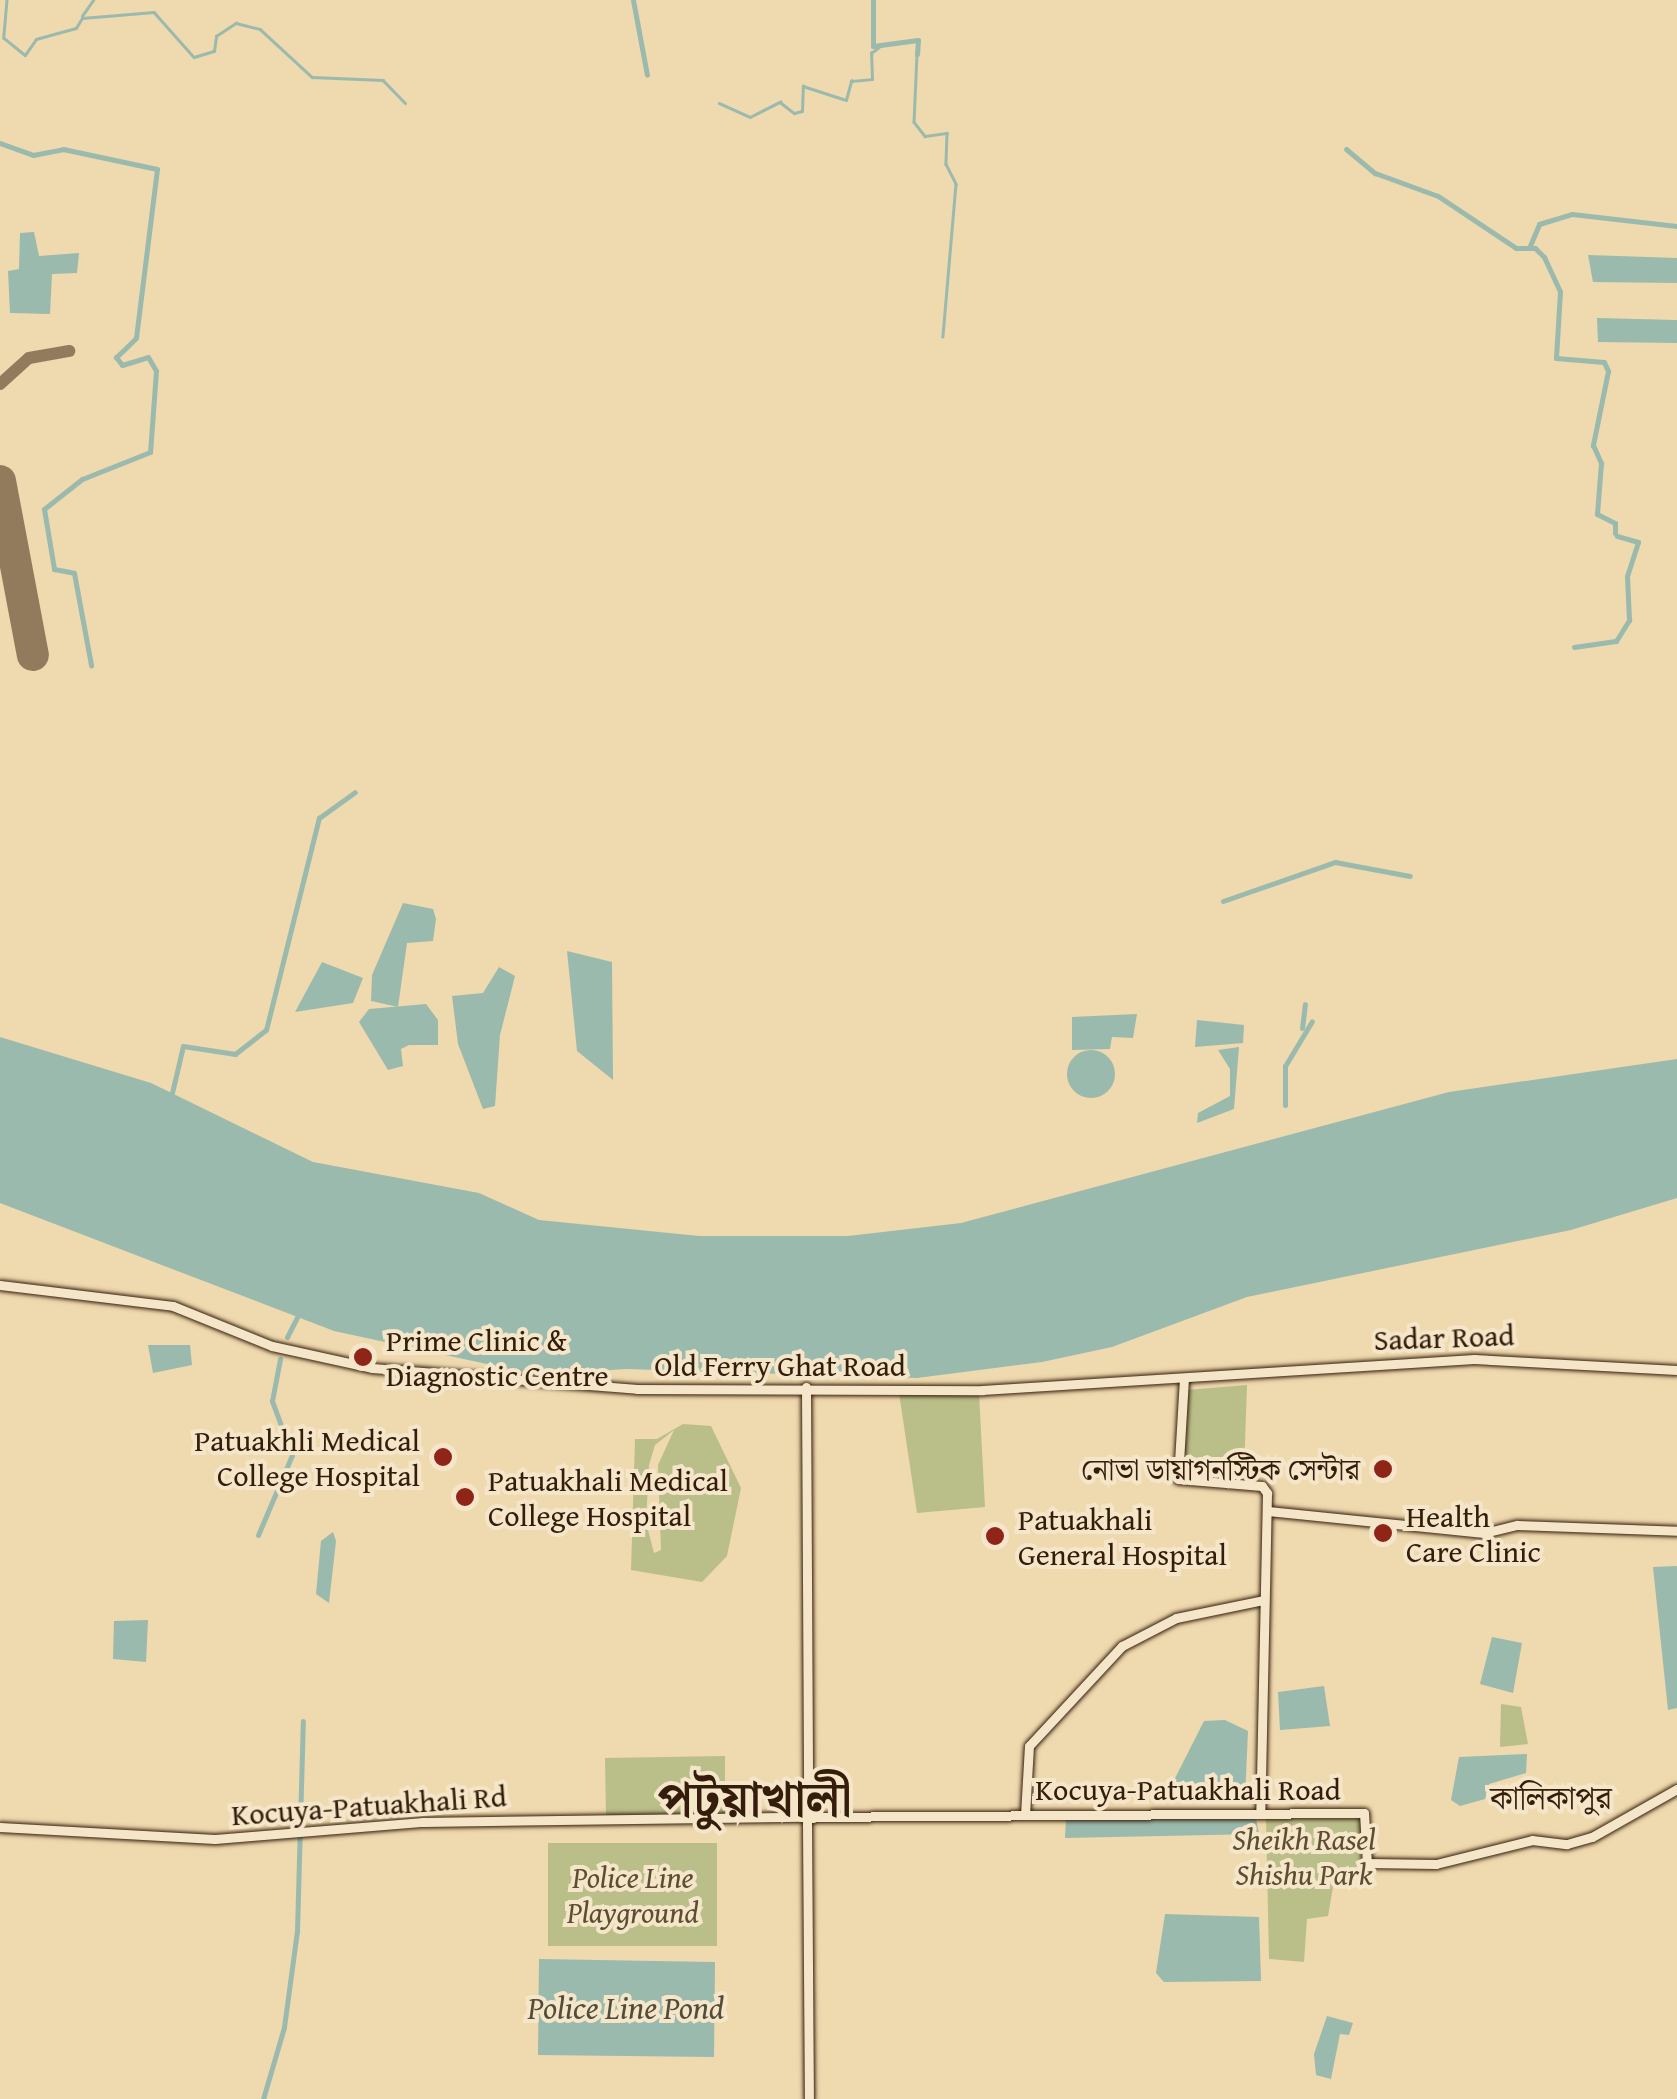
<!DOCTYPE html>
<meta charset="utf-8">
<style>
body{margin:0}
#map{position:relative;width:1677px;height:2099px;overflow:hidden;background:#efd9ae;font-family:"Gentium Book Plus","Noto Serif Bengali",serif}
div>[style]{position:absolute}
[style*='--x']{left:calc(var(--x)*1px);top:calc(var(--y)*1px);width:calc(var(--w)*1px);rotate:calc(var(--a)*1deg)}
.green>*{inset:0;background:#babf8a}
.water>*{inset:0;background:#9abaad}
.round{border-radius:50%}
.stream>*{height:2.5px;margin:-1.25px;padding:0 1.25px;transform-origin:1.25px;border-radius:1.25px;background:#9abaad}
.canal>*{height:5px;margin:-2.5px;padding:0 2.5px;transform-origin:2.5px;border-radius:2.5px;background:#9abaad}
.taxiway>*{height:12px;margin:-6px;padding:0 6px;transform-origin:6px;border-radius:6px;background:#927b5c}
.runway>*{height:32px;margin:-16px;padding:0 16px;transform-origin:16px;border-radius:16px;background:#927b5c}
.roads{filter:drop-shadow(0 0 2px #341d0a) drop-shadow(0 0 2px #341d0a)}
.secondary>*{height:9px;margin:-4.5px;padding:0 4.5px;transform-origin:4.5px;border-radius:4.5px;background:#f5e6ca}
.dots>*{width:28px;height:28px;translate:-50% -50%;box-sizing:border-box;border:5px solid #f5e6ca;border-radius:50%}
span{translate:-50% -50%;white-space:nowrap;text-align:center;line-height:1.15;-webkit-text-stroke:8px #f5e6ca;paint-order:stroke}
.street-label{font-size:30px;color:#341d0a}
.poi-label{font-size:30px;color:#341d0a}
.left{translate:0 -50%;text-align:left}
.right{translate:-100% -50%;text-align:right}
.park-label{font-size:30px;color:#5c4e30;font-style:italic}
.neighbourhood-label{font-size:32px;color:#341d0a}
.water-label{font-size:32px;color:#534c3b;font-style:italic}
.town-label{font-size:50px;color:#341d0a;font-weight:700}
</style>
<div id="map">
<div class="green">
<i style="clip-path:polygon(1247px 1385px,1244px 1473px,1184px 1471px,1187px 1390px)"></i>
<i style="clip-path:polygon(899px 1393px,979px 1393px,985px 1507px,917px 1513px)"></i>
<i style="clip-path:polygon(evenodd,683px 1424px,711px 1426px,741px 1488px,727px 1556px,702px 1582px,631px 1570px,635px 1439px,657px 1439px,683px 1424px,674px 1430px,658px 1465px,661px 1550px,654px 1553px,646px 1522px,649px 1465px,655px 1445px,674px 1430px)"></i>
<i style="clip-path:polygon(1501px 1704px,1521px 1707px,1528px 1744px,1500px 1747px)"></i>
<i style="clip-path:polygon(725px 1756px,725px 1814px,606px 1815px,605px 1758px)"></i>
<i style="clip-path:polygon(1266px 1819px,1362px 1819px,1361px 1876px,1335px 1876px,1328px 1916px,1307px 1919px,1304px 1962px,1269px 1959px)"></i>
<i style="clip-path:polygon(548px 1843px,717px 1843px,717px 1946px,548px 1946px)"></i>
</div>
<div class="water">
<i style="clip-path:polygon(34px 232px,39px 256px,79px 253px,77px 273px,52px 274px,50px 314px,10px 313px,8px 271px,19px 269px,20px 233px)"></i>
<i style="clip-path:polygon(1588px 255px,1677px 258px,1677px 283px,1593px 282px)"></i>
<i style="clip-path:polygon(1597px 318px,1677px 320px,1677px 343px,1598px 342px)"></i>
<i style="clip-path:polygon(403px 903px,433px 909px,436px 919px,433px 941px,407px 943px,398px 1007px,371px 1001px,372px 975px)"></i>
<i style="clip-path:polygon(567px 951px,612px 962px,613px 1080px,577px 1051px)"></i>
<i style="clip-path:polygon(322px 962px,363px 978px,353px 1003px,295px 1012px)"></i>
<i style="clip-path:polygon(499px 967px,515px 976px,500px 1035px,495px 1106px,483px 1109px,458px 1044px,452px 996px,483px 993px)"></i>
<i style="clip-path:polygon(426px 1004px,438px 1020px,438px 1045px,409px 1045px,401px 1049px,403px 1066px,388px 1070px,359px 1022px,369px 1009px)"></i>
<i style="clip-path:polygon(1137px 1014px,1133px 1038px,1112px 1037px,1110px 1049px,1072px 1050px,1072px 1017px)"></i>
<i style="clip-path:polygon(1197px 1020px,1244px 1025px,1243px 1043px,1195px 1047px)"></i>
<i style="clip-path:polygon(0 1037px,151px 1083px,313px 1162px,479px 1193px,539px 1220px,699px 1236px,848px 1236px,961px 1223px,1449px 1092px,1677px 1059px,1677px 1198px,1571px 1230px,1247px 1297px,1112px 1347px,1042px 1362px,917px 1378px,626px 1369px,538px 1375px,334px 1331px,0 1203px)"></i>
<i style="clip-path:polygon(1239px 1047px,1234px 1109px,1197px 1123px,1198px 1113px,1230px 1096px,1230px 1069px,1218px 1050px)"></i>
<i class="round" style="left:1067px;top:1050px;width:48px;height:48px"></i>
<i style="clip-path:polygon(148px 1345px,190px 1345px,192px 1365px,153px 1373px)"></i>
<i style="clip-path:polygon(333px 1532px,336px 1541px,329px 1603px,316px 1594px,321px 1541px)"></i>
<i style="clip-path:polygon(1677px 1566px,1677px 1708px,1668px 1710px,1653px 1567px)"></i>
<i style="clip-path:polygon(148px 1620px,146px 1662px,113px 1659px,114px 1621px)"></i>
<i style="clip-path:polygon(1492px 1637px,1522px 1643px,1513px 1693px,1480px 1684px)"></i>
<i style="clip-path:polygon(1324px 1686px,1330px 1726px,1280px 1730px,1278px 1692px)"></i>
<i style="clip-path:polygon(1225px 1720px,1248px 1731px,1245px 1799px,1165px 1798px,1204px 1721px)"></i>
<i style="clip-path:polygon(1527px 1754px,1526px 1773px,1489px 1784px,1485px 1799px,1460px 1806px,1451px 1800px,1459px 1757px)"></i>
<i style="clip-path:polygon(1066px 1818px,1256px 1818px,1259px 1834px,1065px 1838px)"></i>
<i style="clip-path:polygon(1165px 1914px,1259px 1917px,1261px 1981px,1164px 1982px,1156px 1973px)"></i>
<i style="clip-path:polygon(539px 1959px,715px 1962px,714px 2057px,538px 2055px)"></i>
<i style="clip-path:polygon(1327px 2016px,1353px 2023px,1349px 2035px,1340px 2034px,1331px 2079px,1316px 2075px,1314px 2054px)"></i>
</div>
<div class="stream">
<i style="--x:7;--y:0;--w:38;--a:95"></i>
<i style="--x:4;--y:38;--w:27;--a:39"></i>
<i style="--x:25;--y:55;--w:19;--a:-55"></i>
<i style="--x:36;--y:39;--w:41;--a:-15.4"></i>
<i style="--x:76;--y:28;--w:12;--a:-59"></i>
<i style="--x:82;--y:18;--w:72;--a:-4.8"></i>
<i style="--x:154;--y:12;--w:60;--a:48.4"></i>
<i style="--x:194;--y:57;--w:21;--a:-17"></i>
<i style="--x:214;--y:51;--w:15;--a:-82"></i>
<i style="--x:216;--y:36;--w:24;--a:-33"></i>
<i style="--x:236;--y:23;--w:25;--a:14"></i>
<i style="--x:260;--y:29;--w:71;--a:42.7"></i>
<i style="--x:312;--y:77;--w:71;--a:2.4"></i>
<i style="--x:383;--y:80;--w:32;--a:46"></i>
<i style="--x:82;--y:16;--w:19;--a:-55"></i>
<i style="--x:917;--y:54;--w:68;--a:92.5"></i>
<i style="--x:914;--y:122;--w:18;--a:52"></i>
<i style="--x:925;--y:136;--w:22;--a:-8"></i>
<i style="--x:947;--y:133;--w:31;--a:92"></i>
<i style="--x:946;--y:164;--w:22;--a:63"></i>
<i style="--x:956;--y:184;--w:153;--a:94.9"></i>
<i style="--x:719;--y:103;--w:34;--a:24"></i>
<i style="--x:750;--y:117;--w:34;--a:-27"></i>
<i style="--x:780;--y:102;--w:18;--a:38"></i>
<i style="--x:794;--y:113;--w:8;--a:-14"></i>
<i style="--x:802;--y:111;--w:25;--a:-88"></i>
<i style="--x:803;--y:86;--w:45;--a:18"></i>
<i style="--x:846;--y:100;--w:20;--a:-75"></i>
<i style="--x:851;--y:81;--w:21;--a:-5"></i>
<i style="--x:872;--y:79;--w:26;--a:-92"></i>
<i style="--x:871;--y:53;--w:9;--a:-36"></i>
</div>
<div class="canal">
<i style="--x:633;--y:0;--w:76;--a:79.4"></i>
<i style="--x:873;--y:0;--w:46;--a:90"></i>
<i style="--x:873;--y:46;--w:45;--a:-7.6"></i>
<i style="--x:918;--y:40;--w:14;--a:94"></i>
<i style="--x:0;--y:143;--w:35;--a:20"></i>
<i style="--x:33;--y:155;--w:31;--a:-11"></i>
<i style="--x:63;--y:149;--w:96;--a:12"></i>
<i style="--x:157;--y:169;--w:170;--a:97.1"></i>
<i style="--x:136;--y:338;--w:28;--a:136"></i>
<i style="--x:116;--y:357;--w:10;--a:53"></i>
<i style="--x:122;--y:365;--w:27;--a:-17"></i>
<i style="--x:148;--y:357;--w:16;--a:60"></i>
<i style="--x:156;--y:371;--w:81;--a:94.2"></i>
<i style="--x:150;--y:452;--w:73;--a:158.3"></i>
<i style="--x:82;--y:479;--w:48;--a:141.7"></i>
<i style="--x:44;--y:509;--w:61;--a:80.5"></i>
<i style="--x:54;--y:569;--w:20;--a:11"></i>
<i style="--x:74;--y:573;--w:94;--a:79.5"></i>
<i style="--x:1346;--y:149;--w:38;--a:40"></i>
<i style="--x:1375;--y:173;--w:67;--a:20.1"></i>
<i style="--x:1438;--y:196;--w:94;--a:33.7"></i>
<i style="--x:1516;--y:248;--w:19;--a:0"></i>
<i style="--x:1535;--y:248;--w:13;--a:45"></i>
<i style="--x:1544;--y:257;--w:38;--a:65"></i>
<i style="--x:1560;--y:292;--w:66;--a:93.5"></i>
<i style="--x:1556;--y:358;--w:48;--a:4.8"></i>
<i style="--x:1604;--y:362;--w:10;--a:66"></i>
<i style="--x:1608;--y:371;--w:76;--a:101.5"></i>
<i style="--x:1593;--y:445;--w:20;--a:66"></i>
<i style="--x:1601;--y:463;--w:51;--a:94.5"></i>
<i style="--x:1597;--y:514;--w:20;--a:27"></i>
<i style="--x:1615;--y:523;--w:10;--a:90"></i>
<i style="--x:1529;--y:248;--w:26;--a:-67"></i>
<i style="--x:1539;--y:224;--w:34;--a:-17"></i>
<i style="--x:1572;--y:214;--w:106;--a:6.5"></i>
<i style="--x:1574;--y:647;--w:42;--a:-8.1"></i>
<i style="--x:1616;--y:641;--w:25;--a:-58"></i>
<i style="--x:1629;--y:620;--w:44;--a:-92.6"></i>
<i style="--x:1627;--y:576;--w:36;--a:-72"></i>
<i style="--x:1638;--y:542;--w:22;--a:-164"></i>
<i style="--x:1223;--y:901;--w:119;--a:-19.2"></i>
<i style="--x:1335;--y:862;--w:76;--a:10.6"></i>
<i style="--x:1302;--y:1028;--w:24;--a:-83"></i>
<i style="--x:171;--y:1097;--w:52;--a:-76.8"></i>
<i style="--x:183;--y:1046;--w:53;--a:8.7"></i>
<i style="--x:235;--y:1054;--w:39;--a:-38"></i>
<i style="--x:266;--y:1030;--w:219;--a:-76"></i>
<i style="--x:319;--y:818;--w:44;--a:-35.8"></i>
<i style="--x:1285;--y:1105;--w:39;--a:-90"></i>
<i style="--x:1285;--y:1066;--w:52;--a:-59"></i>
<i style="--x:287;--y:1337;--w:27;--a:-63"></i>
<i style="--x:258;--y:1535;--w:87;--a:-67"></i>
<i style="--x:292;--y:1455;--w:58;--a:-110.3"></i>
<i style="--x:272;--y:1401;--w:43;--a:-79.2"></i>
<i style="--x:263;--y:2099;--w:75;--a:-73.7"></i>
<i style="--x:284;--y:2027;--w:97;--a:-82.3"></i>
<i style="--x:297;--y:1931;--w:210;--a:-88.4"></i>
</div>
<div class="taxiway">
<i style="--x:0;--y:384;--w:39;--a:-42"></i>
<i style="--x:29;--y:358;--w:41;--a:-9.9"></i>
</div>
<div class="runway">
<i style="--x:0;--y:481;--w:177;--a:79.3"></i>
</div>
<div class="roads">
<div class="secondary">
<i style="--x:0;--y:1285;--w:174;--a:6.9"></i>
<i style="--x:173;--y:1306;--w:107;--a:22"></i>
<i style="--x:272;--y:1346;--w:102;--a:12.4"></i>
<i style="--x:372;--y:1368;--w:266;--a:4.5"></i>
<i style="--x:637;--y:1389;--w:345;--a:0.2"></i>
<i style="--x:982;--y:1390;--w:493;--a:-3.6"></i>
<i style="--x:1474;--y:1359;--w:203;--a:3.1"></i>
<i style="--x:1184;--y:1378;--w:101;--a:93.4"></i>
<i style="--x:1178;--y:1479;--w:84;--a:4.8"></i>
<i style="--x:1262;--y:1486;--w:9;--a:54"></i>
<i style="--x:1267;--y:1493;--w:321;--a:91.2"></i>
<i style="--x:806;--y:1387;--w:425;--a:89.7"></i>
<i style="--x:1268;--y:1511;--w:217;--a:5.8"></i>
<i style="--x:1484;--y:1533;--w:34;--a:-14"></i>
<i style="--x:1517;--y:1525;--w:160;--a:2.1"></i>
<i style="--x:1025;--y:1815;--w:69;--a:-86.7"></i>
<i style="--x:1029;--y:1746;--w:137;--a:-47.1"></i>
<i style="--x:1122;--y:1646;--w:61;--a:-27.4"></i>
<i style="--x:1176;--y:1618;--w:90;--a:-11.6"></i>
<i style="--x:813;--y:1818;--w:12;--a:-175"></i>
<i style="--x:801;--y:1817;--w:563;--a:-0.41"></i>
<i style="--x:1364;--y:1813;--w:50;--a:86.6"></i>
<i style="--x:1367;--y:1863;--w:69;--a:0.8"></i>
<i style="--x:1436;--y:1864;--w:99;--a:-14"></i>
<i style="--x:1532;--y:1840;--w:35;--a:7"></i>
<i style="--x:1567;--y:1844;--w:26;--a:-16"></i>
<i style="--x:1592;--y:1837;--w:98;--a:-29.5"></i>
<i style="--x:807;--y:1823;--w:276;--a:89.6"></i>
<i style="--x:0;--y:1827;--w:215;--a:3.2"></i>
<i style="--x:215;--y:1839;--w:209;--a:-4.7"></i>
<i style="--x:423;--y:1822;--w:378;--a:-0.8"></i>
</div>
</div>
<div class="dots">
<i style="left:363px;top:1357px;background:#8f2418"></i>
<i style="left:443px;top:1457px;background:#8f2418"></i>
<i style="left:1383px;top:1469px;background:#8f2418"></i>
<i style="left:465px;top:1497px;background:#8f2418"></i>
<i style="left:1383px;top:1533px;background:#8f2418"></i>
<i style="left:995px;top:1536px;background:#8f2418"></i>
</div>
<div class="street-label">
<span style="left:1444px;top:1337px;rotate:-2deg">Sadar Road</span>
<span style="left:780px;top:1365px">Old Ferry Ghat Road</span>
<span style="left:1188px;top:1789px">Kocuya-Patuakhali Road</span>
<span style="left:369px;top:1805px;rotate:-4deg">Kocuya-Patuakhali Rd</span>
</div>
<div class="poi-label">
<span class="left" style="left:386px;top:1357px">Prime Clinic &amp;<br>Diagnostic Centre</span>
<span class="right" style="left:420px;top:1457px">Patuakhli Medical<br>College Hospital</span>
<span class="right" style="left:1360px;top:1469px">নোভা ডায়াগনস্টিক সেন্টার</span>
<span class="left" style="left:488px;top:1497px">Patuakhali Medical<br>College Hospital</span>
<span class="left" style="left:1406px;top:1533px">Health<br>Care Clinic</span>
<span class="left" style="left:1018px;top:1536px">Patuakhali<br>General Hospital</span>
</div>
<div class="park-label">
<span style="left:1304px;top:1856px">Sheikh Rasel<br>Shishu Park</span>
<span style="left:633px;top:1894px">Police Line<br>Playground</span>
</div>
<div class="neighbourhood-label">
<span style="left:1551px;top:1798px">কালিকাপুর</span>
</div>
<div class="water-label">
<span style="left:626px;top:2008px">Police Line Pond</span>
</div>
<div class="town-label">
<span style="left:755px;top:1798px">পটুয়াখালী</span>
</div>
</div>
